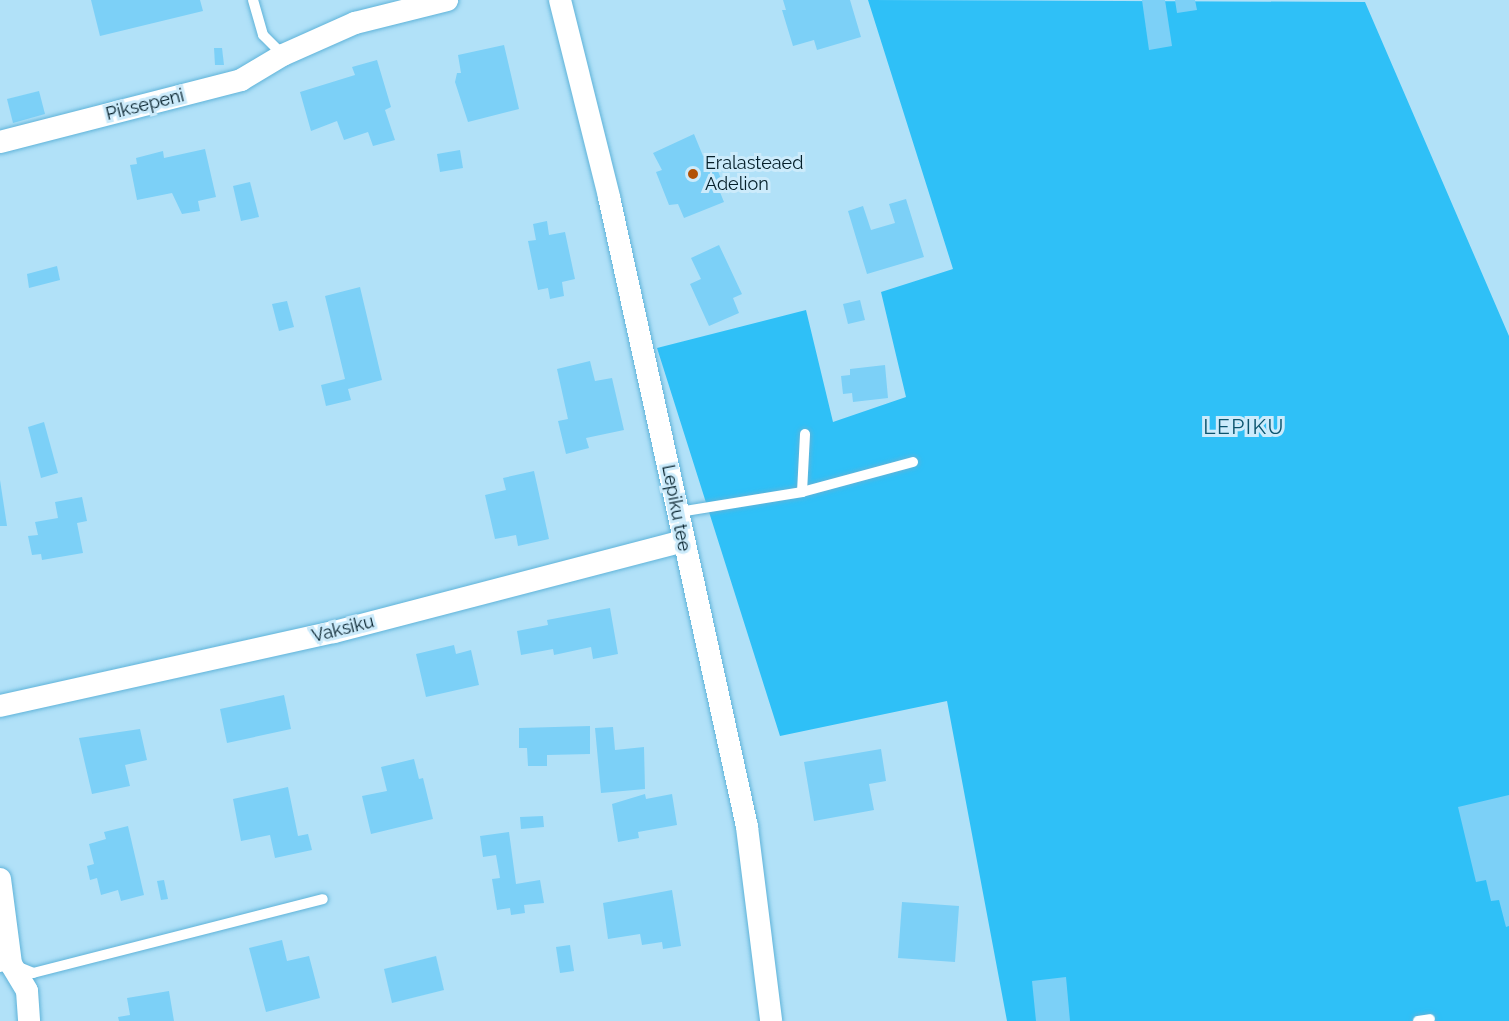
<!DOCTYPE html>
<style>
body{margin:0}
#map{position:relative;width:1509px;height:1021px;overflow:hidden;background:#b1e1f8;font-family:Raleway,sans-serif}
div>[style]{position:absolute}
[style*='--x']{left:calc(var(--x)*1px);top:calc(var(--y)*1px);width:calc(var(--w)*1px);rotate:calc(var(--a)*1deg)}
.green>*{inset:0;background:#2fc0f7}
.building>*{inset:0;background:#7cd0f7}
.roads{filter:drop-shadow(0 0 2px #5fb3d9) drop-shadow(0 0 2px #5fb3d9)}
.lane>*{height:10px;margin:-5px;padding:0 5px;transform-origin:5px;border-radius:5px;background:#fff}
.street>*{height:22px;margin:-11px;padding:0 11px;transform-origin:11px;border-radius:11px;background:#fff}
.dots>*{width:16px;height:16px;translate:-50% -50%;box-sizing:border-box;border:3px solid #ccebfb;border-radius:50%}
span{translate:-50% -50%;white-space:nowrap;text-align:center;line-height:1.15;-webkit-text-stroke:6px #ccebfb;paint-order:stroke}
.street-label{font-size:18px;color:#041f2a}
.poi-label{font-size:18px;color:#041f2a}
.left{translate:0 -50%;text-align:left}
.quarter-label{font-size:21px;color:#0b546e;letter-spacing:1.5px}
</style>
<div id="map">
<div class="green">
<i style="clip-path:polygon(868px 0,1365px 2px,1509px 336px,1509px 1021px,1007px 1021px,947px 701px,780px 736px,657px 348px,806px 310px,833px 422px,906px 397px,881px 292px,953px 269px)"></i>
</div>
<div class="building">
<i style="clip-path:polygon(91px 0,200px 0,203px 11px,100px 36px)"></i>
<i style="clip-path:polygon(783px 0,850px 0,861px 37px,817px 50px,814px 40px,793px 46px,782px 10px,786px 10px)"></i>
<i style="clip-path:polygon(1142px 0,1165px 0,1172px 46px,1149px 50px)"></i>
<i style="clip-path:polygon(1175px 0,1195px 0,1197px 10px,1177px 13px)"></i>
<i style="clip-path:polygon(504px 45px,519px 109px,468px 122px,455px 82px,457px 73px,461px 73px,458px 55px)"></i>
<i style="clip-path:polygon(214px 48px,222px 48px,224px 65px,215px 65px)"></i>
<i style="clip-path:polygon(377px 60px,391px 107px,385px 110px,395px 140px,373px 146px,368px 132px,344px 140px,337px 121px,311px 131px,300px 92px,355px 75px,352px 67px)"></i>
<i style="clip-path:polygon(39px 91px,45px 114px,13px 123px,7px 99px)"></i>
<i style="clip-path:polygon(694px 134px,703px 156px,710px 153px,723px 183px,717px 185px,724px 202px,684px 218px,678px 204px,669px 205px,656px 172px,662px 170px,653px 153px)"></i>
<i style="clip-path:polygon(205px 149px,216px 197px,198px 201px,200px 211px,182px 214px,172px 193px,137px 200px,130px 165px,137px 164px,136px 158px,163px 151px,164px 158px)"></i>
<i style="clip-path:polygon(460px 150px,463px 168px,440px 172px,437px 154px)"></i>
<i style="clip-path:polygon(250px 182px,259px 217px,241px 221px,233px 186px)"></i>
<i style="clip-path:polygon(906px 199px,924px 257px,867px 274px,848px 211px,863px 206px,871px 230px,895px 223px,889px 204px)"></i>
<i style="clip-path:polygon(547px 221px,549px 235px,565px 232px,575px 279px,562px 282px,564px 296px,550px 299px,548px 288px,538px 290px,528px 241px,536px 240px,533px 224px)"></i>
<i style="clip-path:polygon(719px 245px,742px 294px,733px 298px,739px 313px,709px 326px,690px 284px,701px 279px,691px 258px)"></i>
<i style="clip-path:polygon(57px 266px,60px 280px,29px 288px,27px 274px)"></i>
<i style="clip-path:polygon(360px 287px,382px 380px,348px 389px,351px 400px,326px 406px,321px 385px,345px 379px,325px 296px)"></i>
<i style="clip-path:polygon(860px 300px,865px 320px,848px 324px,843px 304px)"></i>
<i style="clip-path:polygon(287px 301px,294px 327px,279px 331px,272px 304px)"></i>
<i style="clip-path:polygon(590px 361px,595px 381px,612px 378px,624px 430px,586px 438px,589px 448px,566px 454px,558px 421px,568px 419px,557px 369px)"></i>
<i style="clip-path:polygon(885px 365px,888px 398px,853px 402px,852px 393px,843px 394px,841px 376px,850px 375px,850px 369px)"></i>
<i style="clip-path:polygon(44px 422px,58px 473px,41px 478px,28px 427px)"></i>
<i style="clip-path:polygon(534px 471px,549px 539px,518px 546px,516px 535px,495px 539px,485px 495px,506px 490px,503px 478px)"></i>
<i style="clip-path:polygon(0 480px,7px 526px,0 526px)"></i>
<i style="clip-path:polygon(82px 497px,87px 521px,77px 523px,83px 553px,42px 560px,41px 554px,32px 555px,28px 536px,38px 535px,35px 522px,58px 518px,55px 502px)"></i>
<i style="clip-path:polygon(610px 608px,618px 654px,593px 659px,591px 647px,554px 655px,553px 649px,521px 655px,517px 631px,548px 625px,547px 620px)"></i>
<i style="clip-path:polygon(454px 645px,456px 654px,471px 650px,479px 685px,426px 697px,416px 654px)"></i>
<i style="clip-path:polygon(284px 695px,291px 729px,227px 743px,220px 709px)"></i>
<i style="clip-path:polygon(590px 726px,590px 754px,547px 755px,547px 766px,528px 766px,527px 748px,519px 748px,519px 728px)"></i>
<i style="clip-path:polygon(613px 727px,615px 750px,644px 747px,645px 789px,601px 793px,595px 728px)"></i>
<i style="clip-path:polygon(140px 729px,147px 760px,125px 765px,130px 786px,92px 794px,79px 738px)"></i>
<i style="clip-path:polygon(881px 749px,886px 781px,869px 784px,874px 810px,814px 821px,804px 762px)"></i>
<i style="clip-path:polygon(414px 759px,419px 779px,423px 778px,433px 819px,371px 834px,362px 796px,387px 791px,381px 767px)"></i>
<i style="clip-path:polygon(288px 787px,298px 836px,308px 834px,312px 850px,275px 858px,270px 835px,241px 841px,233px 799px)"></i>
<i style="clip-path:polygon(645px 794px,646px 799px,672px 794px,677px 825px,638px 832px,639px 838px,618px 842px,612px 804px)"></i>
<i style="clip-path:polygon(1509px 795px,1509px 926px,1506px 927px,1499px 900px,1491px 901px,1486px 880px,1476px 882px,1458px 807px)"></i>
<i style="clip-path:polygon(543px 816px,544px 827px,521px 829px,520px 817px)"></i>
<i style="clip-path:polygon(128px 826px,144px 895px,121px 901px,118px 890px,101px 895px,97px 878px,90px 880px,87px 866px,94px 864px,89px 844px,106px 839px,104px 832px)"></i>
<i style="clip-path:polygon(509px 832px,516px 884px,540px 880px,544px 903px,524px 905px,525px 913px,511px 915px,510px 908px,497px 910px,492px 879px,500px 878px,496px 855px,483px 857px,480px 836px)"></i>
<i style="clip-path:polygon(164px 880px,168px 899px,161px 900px,157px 881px)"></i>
<i style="clip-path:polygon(672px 890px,681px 946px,663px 949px,662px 942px,642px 945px,640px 934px,608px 939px,603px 903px)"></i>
<i style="clip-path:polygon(902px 902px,959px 906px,955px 962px,898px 958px)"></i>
<i style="clip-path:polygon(282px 940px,287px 961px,309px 956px,320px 998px,266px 1012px,249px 948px)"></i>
<i style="clip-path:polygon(570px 945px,574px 971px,560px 973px,556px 947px)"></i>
<i style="clip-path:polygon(436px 956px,444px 990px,392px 1003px,384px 969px)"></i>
<i style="clip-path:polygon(1066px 977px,1070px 1021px,1036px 1021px,1032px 981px)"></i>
<i style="clip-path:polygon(169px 991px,174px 1021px,119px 1021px,118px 1017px,130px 1015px,127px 998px)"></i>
</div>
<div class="roads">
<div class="lane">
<i style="--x:253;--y:0;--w:36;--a:74"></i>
<i style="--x:263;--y:35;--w:28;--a:45"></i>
<i style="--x:802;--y:492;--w:58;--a:-87"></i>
<i style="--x:679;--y:512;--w:125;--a:-9.2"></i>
<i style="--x:802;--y:492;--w:115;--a:-15.1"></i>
<i style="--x:0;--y:967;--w:11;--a:-15"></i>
<i style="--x:11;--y:964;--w:24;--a:22"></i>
<i style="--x:33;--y:973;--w:299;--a:-14.3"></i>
<i style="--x:1418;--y:1021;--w:12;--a:-9"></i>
</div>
<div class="street">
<i style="--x:560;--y:0;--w:203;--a:76"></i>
<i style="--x:609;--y:197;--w:645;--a:77.64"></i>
<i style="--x:747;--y:827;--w:195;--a:82.9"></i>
<i style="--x:0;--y:142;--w:249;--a:-14.4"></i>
<i style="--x:241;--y:80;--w:49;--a:-30.8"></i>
<i style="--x:283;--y:55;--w:79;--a:-24"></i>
<i style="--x:355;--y:23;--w:95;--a:-14"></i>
<i style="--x:0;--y:706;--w:342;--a:-12.5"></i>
<i style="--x:334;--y:632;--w:361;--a:-14.6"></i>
<i style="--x:0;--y:879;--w:86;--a:82.6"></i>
<i style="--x:11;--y:964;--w:31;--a:59"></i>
<i style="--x:27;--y:991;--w:30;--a:86"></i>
</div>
</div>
<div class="dots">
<i style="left:693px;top:174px;background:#b25207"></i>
</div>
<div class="street-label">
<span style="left:145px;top:105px;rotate:-14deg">Piksepeni</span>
<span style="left:676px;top:508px;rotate:79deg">Lepiku tee</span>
<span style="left:343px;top:629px;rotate:-14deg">Vaksiku</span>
</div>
<div class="poi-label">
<span class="left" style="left:705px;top:174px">Eralasteaed<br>Adelion</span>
</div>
<div class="quarter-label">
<span style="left:1244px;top:427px">LEPIKU</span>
</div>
</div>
